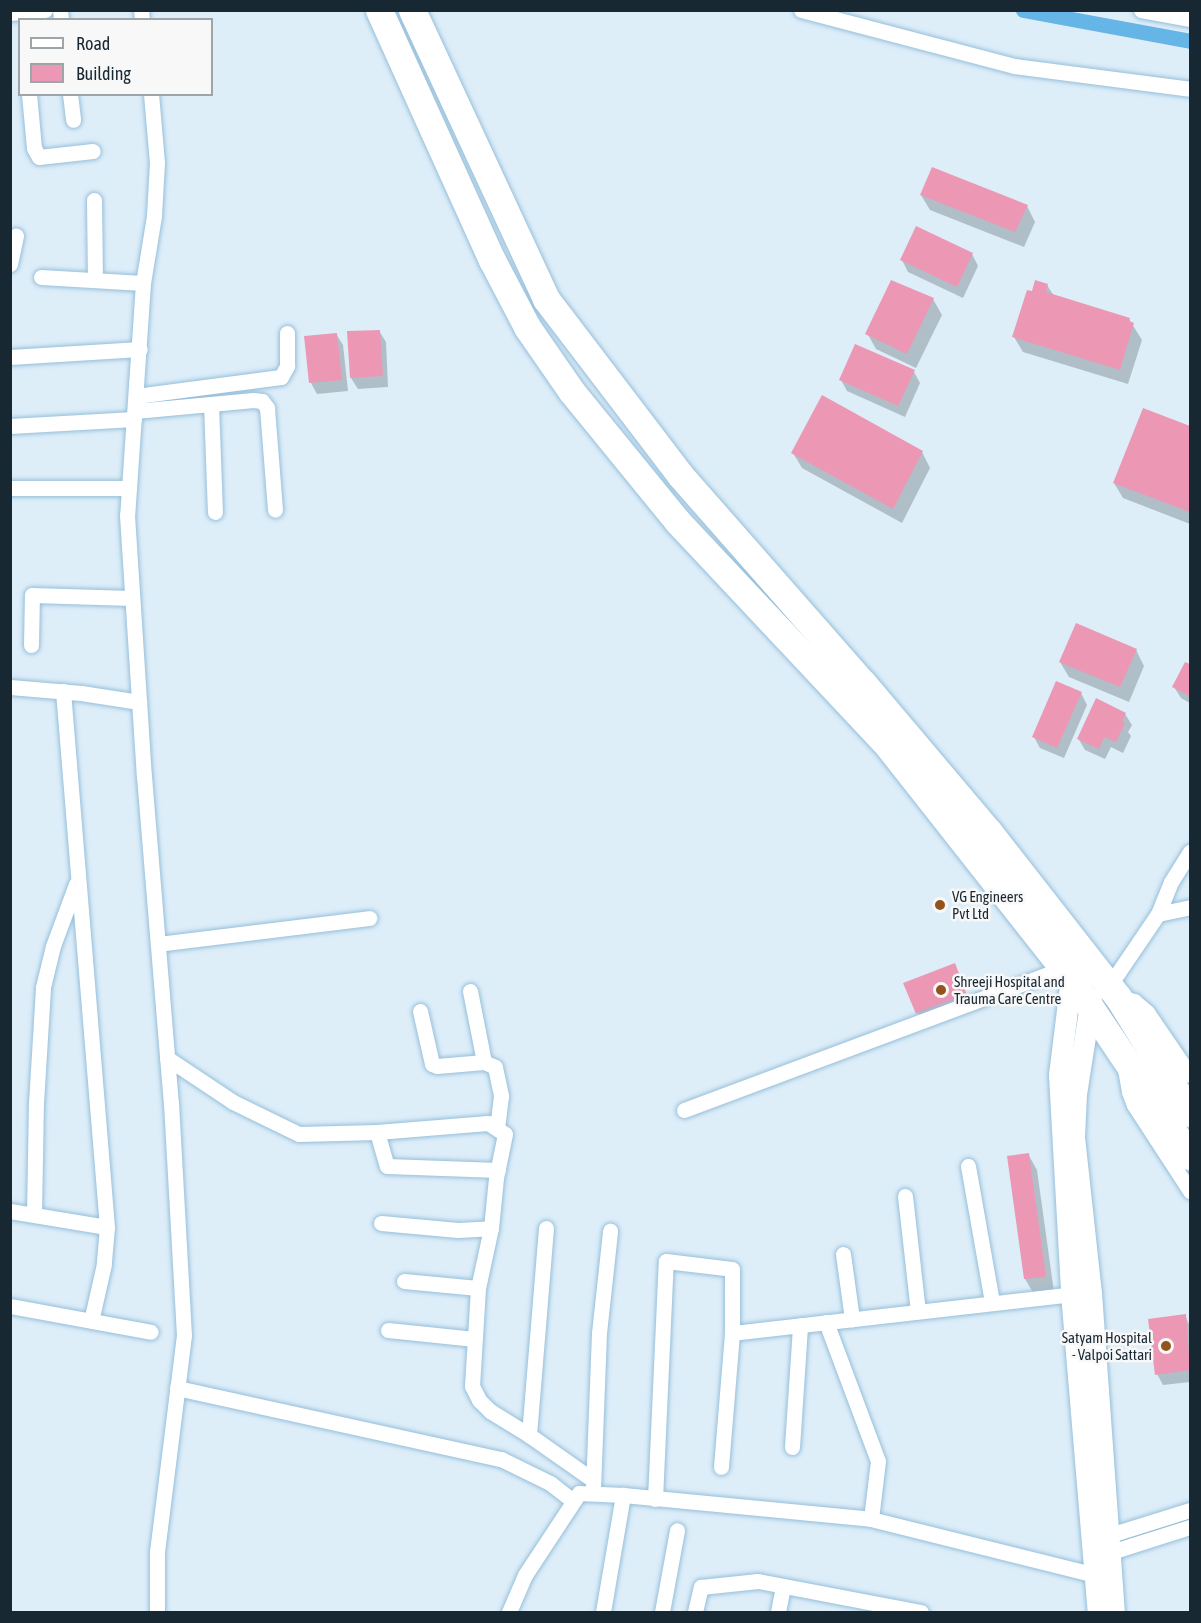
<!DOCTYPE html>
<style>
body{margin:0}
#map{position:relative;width:1201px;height:1623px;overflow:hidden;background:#ddeef9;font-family:"Asap Condensed",sans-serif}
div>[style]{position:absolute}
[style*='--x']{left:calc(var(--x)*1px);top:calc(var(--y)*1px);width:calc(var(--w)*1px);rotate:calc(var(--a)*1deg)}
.shadow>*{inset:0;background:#0003}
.canal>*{height:15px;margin:-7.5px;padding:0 7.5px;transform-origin:7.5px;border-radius:7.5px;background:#66b5e7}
.building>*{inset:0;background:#ec98b5}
.roads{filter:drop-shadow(0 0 2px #96bfda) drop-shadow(0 0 2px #96bfda)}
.street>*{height:15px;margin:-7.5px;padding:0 7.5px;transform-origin:7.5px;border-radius:7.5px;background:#fff}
.secondary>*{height:21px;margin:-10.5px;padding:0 10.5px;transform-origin:10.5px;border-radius:10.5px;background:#fff}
.highway>*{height:27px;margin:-13.5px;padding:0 13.5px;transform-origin:13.5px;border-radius:13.5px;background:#fff}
.dots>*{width:16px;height:16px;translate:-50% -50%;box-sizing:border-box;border:3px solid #f8f8f8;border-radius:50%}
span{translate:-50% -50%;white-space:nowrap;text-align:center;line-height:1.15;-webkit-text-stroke:5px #f8f8f8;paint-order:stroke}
.poi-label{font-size:15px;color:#182833}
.left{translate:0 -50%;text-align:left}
.right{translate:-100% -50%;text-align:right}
.frame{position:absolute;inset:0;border:12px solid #182833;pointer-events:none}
.legend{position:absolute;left:18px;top:18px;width:195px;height:78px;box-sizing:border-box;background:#f8f8f8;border:2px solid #9ea5a9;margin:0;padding:8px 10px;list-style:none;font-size:18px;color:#182833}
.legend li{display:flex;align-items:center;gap:12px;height:30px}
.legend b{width:30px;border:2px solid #9ea5a9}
</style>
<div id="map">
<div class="shadow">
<i style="clip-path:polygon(921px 195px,1027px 206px,1035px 222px,1024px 247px,930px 210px)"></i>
<i style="clip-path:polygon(972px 254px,978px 266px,963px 298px,908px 272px,902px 260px)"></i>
<i style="clip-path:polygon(1047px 285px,1054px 296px,1129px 319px,1142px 340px,1128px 384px,1023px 352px,1014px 337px,1033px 293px)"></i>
<i style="clip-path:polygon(933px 299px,942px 315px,916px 368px,876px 349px,867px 333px)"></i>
<i style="clip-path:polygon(379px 331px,386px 342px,388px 387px,358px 389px,351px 378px)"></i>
<i style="clip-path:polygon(336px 334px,343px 345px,348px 391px,317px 394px,311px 383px,306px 337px)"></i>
<i style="clip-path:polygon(914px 372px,920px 383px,905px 417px,847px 391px,841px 380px)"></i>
<i style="clip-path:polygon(1144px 410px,1190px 428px,1190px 524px,1123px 498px,1114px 483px)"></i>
<i style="clip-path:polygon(922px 452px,930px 468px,902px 523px,802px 468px,793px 453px)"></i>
<i style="clip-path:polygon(1136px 650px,1144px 666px,1129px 702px,1069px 677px,1060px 662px)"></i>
<i style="clip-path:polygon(1186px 664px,1190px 666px,1190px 703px,1181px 698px,1174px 687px)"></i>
<i style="clip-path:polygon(1081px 693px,1087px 705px,1064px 758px,1040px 748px,1034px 737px)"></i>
<i style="clip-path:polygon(1125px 714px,1132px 725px,1128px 732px,1131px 736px,1123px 753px,1111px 747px,1105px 759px,1085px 750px,1078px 738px)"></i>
<i style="clip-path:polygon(954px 965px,972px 1007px,924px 1025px,905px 984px)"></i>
<i style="clip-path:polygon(1028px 1154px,1037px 1170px,1054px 1292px,1034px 1294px,1025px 1279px)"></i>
<i style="clip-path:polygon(1185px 1316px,1190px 1326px,1190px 1382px,1163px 1385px,1157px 1374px)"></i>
</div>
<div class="canal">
<i style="--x:1023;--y:10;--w:170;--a:10.5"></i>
</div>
<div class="building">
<i style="clip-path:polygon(932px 167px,1028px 205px,1015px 232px,920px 195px)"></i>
<i style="clip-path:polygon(916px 226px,973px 253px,957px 287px,900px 260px)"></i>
<i style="clip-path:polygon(891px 280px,934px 298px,907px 354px,865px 334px)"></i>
<i style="clip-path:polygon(1035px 280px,1048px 284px,1046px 292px,1130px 318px,1129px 321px,1134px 323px,1120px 370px,1012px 337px,1027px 290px,1032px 291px)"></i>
<i style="clip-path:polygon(380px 330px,383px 376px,350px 378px,347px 331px)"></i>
<i style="clip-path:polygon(337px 333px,342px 380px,309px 383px,304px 336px)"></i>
<i style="clip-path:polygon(855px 344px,915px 370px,898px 406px,839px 380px)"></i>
<i style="clip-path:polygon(822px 395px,923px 451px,893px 509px,791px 453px)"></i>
<i style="clip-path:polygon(1143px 408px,1190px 426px,1190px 512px,1113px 483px)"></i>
<i style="clip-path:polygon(1076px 623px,1137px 649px,1120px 687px,1059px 662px)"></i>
<i style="clip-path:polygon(1185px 662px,1190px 664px,1190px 696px,1172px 687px)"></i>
<i style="clip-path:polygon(1056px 681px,1082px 692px,1057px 748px,1032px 737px)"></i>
<i style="clip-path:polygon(1096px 698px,1126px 713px,1122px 721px,1125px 723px,1116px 742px,1104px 737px,1099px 749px,1077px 739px)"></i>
<i style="clip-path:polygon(955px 963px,967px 995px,916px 1014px,903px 983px)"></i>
<i style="clip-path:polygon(1029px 1153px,1046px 1277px,1024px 1279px,1007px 1156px)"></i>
<i style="clip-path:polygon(1186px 1314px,1190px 1370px,1155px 1375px,1148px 1319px)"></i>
</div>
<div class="roads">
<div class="street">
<i style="--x:60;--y:10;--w:10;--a:84"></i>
<i style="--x:141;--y:10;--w:10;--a:84"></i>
<i style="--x:801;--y:10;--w:220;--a:14.7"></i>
<i style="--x:1014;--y:66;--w:177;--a:7.4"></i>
<i style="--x:1141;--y:10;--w:50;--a:10.4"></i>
<i style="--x:10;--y:13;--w:35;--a:-5"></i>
<i style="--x:29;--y:94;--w:54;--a:84.7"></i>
<i style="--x:34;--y:148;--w:10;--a:61"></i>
<i style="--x:39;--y:157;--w:54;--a:-6.3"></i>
<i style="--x:70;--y:94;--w:26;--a:83"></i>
<i style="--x:151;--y:94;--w:68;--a:85"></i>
<i style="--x:157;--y:162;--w:54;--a:93.2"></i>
<i style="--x:154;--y:216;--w:68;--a:99.3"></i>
<i style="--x:143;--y:283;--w:233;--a:93.9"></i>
<i style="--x:127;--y:515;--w:262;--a:86.3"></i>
<i style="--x:144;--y:776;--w:328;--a:85.3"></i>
<i style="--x:171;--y:1103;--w:232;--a:86.8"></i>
<i style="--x:184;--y:1335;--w:218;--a:97.1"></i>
<i style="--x:157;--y:1551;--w:61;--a:90"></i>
<i style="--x:94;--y:200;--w:80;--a:89.3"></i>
<i style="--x:10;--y:264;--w:29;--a:-78"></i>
<i style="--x:41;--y:277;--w:102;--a:3.4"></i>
<i style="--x:10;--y:357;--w:130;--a:-3.5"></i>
<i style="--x:136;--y:396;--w:146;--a:-7.5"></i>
<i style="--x:281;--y:377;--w:13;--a:-61"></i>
<i style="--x:287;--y:366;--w:33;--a:-90"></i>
<i style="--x:211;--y:404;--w:108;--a:87.9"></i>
<i style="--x:135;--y:411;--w:119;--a:-5.3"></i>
<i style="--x:253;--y:400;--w:9;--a:6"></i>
<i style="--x:262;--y:401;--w:9;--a:54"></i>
<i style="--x:267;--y:408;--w:102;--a:85.5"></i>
<i style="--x:10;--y:426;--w:124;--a:-3.2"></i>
<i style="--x:10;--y:488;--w:119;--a:0"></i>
<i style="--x:31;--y:645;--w:50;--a:-88.9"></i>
<i style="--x:32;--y:595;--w:100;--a:1.7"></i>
<i style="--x:10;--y:687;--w:71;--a:4.8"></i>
<i style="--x:81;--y:693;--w:59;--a:8.8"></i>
<i style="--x:63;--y:691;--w:538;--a:85.31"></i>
<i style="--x:107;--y:1227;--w:37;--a:95"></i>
<i style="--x:104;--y:1264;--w:58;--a:102.8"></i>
<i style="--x:1158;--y:914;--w:33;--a:-12"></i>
<i style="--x:158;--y:944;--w:213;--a:-7"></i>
<i style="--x:1109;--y:986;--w:87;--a:-55.8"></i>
<i style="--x:1158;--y:914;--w:35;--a:-68"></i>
<i style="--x:1171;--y:882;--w:36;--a:-58"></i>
<i style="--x:470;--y:991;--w:72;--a:78.8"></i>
<i style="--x:1121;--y:997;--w:14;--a:17"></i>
<i style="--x:1134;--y:1001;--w:17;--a:40"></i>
<i style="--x:1147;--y:1012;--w:76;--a:55.7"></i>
<i style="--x:420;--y:1011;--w:54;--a:77.2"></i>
<i style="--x:432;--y:1064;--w:5;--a:22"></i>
<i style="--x:437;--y:1066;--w:47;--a:-4.9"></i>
<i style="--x:484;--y:1062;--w:12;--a:24"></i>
<i style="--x:495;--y:1067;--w:30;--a:78"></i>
<i style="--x:501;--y:1096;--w:32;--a:97"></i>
<i style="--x:167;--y:1058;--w:79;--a:33.7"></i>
<i style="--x:233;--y:1102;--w:73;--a:25.9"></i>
<i style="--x:299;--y:1134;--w:78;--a:-1.5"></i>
<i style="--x:377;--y:1132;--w:111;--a:-4.6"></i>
<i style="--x:488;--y:1123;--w:20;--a:33"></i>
<i style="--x:505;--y:1134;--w:45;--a:101.6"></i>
<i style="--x:496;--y:1178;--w:50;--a:95.7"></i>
<i style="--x:491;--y:1228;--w:61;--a:102.2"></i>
<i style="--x:478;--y:1288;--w:98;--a:93.5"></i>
<i style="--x:472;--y:1386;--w:16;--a:63"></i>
<i style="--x:479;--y:1400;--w:16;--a:45"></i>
<i style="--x:490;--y:1411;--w:46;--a:31.6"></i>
<i style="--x:1125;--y:1069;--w:23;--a:80"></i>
<i style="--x:1129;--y:1092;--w:14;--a:69"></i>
<i style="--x:1134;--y:1105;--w:103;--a:56.9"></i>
<i style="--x:684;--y:1110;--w:405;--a:-20.5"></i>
<i style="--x:377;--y:1132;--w:35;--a:74"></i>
<i style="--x:387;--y:1166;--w:111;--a:2.1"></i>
<i style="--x:968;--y:1166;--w:138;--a:80"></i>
<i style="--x:905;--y:1196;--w:116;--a:83.6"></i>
<i style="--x:10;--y:1211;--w:98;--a:9.4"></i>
<i style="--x:34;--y:1215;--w:112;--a:-89"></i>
<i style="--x:36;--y:1103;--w:116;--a:-86.5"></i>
<i style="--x:43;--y:987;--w:42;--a:-76.3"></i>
<i style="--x:53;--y:946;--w:66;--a:-69.6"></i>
<i style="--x:381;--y:1223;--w:77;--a:5.2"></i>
<i style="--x:458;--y:1230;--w:33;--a:-3"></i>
<i style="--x:546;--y:1228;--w:208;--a:94.7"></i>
<i style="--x:529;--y:1435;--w:78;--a:35.1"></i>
<i style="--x:843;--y:1254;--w:66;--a:82.1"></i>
<i style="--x:404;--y:1281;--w:74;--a:5.4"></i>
<i style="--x:10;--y:1306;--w:143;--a:10.4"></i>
<i style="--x:826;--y:1322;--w:148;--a:69.5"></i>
<i style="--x:878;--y:1461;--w:58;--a:96.9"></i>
<i style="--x:388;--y:1330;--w:87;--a:5.9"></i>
<i style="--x:177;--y:1388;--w:332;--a:12.4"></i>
<i style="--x:501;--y:1459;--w:55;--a:26.1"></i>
<i style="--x:550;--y:1483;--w:29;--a:38"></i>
<i style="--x:792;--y:1447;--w:122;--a:-86.2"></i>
<i style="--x:721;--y:1467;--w:134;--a:-85.3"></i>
<i style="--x:593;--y:1489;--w:156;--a:-87.8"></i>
<i style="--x:599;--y:1333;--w:103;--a:-83.8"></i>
<i style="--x:655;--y:1499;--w:238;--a:-87.4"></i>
<i style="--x:666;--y:1261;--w:66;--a:6.9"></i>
<i style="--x:732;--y:1269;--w:64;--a:90"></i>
<i style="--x:732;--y:1333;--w:351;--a:-6.5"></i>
<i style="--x:1110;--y:1535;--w:84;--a:-17.4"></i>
<i style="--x:1111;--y:1552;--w:83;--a:-17.6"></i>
<i style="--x:509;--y:1612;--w:40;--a:-66.6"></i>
<i style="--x:525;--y:1575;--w:98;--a:-56.6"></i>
<i style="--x:579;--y:1493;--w:44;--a:2.6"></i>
<i style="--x:623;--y:1495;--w:249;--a:5.5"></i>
<i style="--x:871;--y:1519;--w:240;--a:14"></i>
<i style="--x:603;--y:1612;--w:119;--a:-80.3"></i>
<i style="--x:662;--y:1612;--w:83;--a:-79.6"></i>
<i style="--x:695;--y:1612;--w:26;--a:-77"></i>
<i style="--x:701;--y:1587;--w:57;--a:-6"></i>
<i style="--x:758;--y:1581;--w:166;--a:10.8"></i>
<i style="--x:778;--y:1612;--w:26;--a:-79"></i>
</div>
<div class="secondary">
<i style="--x:1072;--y:970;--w:106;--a:97.1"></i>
<i style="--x:1059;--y:1075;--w:218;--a:86.8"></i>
<i style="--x:1071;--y:1293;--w:320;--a:85.2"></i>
<i style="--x:1091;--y:998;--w:97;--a:98.9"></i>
<i style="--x:1076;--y:1094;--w:43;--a:92.7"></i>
<i style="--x:1074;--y:1137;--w:157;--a:83.8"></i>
<i style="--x:1091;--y:1293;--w:320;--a:85.9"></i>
</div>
<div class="highway">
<i style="--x:379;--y:10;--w:274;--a:65.7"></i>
<i style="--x:492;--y:260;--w:76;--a:62.4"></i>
<i style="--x:527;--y:327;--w:79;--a:55.3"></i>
<i style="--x:572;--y:392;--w:168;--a:50.8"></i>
<i style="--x:678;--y:522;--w:301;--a:46.8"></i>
<i style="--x:884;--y:741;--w:300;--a:51.8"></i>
<i style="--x:1070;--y:977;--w:216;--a:56.2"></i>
<i style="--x:412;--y:10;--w:319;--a:65.1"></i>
<i style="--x:546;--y:299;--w:221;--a:52.7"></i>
<i style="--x:680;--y:475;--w:277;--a:48.7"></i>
<i style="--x:863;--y:683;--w:195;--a:49.8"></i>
<i style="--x:989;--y:832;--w:209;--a:52"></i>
<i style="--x:1118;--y:997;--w:137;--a:58.2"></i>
</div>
</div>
<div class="dots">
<i style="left:940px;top:905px;background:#93541b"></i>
<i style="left:941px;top:990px;background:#93541b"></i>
<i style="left:1166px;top:1346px;background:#93541b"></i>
</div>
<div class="poi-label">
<span class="left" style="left:952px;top:905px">VG Engineers<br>Pvt Ltd</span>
<span class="left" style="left:954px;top:990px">Shreeji Hospital and<br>Trauma Care Centre</span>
<span class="right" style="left:1152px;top:1346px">Satyam Hospital<br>- Valpoi Sattari</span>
</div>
<div class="frame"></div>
<ul class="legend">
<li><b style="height:8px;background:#fff"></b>Road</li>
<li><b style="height:16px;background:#ec98b5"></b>Building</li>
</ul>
</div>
